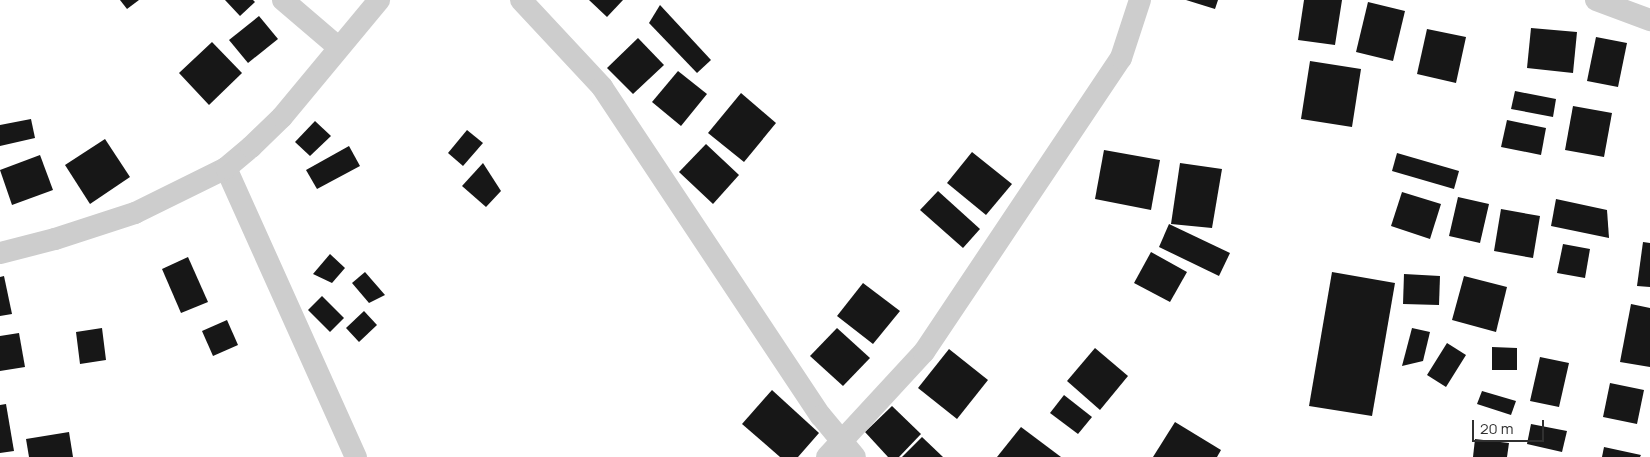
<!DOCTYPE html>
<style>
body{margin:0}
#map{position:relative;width:1650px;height:457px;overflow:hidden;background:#fff;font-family:Manrope,sans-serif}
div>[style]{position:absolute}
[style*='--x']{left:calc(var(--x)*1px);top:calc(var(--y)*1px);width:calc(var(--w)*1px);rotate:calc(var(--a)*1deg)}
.building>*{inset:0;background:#171717}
.minor>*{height:22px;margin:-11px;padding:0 11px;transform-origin:11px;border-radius:11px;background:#cdcdcd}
span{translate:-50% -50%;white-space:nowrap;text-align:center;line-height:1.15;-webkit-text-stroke:5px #fff;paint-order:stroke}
.scale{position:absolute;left:1472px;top:420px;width:72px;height:22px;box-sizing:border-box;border:2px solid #303030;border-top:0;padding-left:6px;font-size:15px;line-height:18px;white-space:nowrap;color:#303030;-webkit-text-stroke:4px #fff;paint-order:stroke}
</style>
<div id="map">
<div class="building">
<i style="clip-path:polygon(120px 0,139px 0,127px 9px)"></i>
<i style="clip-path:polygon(225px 0,253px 0,255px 2px,240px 16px)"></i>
<i style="clip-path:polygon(589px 0,623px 0,607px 17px)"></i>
<i style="clip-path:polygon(1186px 0,1218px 0,1215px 9px)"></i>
<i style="clip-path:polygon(1304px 0,1342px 0,1335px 45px,1298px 40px)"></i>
<i style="clip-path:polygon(1368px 2px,1405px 11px,1393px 61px,1356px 52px)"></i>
<i style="clip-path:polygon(660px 5px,711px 60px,697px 73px,649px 23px)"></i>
<i style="clip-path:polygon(259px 16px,278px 39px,248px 63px,229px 40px)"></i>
<i style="clip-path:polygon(1531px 28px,1577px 32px,1573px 73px,1527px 68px)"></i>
<i style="clip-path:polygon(1427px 29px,1466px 37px,1456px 83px,1417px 74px)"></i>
<i style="clip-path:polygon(1596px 37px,1627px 43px,1618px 87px,1587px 81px)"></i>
<i style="clip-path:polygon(638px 38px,664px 65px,633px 94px,607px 68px)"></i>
<i style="clip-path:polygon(212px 42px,242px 73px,209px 105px,179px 73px)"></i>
<i style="clip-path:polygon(1310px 61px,1361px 69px,1352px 127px,1301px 119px)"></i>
<i style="clip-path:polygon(678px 71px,707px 94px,681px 126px,652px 102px)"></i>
<i style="clip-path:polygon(1515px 91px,1556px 99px,1553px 117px,1511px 109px)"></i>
<i style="clip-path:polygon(741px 93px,776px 123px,744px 162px,708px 133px)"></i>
<i style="clip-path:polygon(1573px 106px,1612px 113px,1604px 157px,1565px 150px)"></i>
<i style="clip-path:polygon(31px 119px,35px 138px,0 146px,0 125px)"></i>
<i style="clip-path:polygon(1507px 120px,1546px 128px,1541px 155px,1501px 147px)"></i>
<i style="clip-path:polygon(315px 121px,331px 136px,310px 156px,295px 142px)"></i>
<i style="clip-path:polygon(467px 130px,483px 143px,463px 166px,448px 153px)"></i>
<i style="clip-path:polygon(105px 139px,130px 177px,90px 204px,65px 165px)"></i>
<i style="clip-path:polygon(706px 144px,739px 175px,713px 204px,679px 172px)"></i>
<i style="clip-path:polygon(349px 146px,360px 166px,317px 189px,306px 170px)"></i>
<i style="clip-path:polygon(1104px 150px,1160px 160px,1151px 210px,1095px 199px)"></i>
<i style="clip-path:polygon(972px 152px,1012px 184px,986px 215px,947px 183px)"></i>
<i style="clip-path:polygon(1397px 153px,1459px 171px,1454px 189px,1392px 171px)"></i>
<i style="clip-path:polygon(40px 155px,53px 190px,12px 205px,0 170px)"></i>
<i style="clip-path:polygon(483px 163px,501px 191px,486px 207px,462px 186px)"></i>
<i style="clip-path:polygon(1180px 163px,1222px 169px,1212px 228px,1171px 224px)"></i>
<i style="clip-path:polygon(938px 191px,980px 229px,963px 248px,920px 210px)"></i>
<i style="clip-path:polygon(1402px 192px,1441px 204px,1430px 239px,1391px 226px)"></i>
<i style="clip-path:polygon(1458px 197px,1489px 204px,1480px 243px,1449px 236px)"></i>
<i style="clip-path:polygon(1556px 199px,1607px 210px,1609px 238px,1551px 226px)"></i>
<i style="clip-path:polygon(1501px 209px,1540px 216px,1533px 258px,1494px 251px)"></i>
<i style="clip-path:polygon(1169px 224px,1230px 253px,1219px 276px,1159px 247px)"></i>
<i style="clip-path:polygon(1643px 242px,1650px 243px,1650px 287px,1637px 286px)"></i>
<i style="clip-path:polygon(1563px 244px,1590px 249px,1585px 278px,1557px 273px)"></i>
<i style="clip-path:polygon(1151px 252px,1187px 272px,1170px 302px,1134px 283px)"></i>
<i style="clip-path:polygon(330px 254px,345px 268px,332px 283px,313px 274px)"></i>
<i style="clip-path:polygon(188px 257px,208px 302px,181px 313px,162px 269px)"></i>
<i style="clip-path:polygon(365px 272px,385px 295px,369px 303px,352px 283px)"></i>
<i style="clip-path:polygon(1332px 272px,1395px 283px,1372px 416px,1309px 406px)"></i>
<i style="clip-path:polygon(1404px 274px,1440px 276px,1439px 305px,1403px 304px)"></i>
<i style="clip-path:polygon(4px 276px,12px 314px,0 316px,0 277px)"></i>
<i style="clip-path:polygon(1464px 276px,1507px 287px,1496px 332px,1452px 320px)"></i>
<i style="clip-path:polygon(863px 283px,900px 311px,873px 344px,837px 316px)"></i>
<i style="clip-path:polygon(322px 296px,344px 318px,330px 332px,308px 310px)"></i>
<i style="clip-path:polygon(1631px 304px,1650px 308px,1650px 367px,1620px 362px)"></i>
<i style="clip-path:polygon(364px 311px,377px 325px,359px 342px,346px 328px)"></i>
<i style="clip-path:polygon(227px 320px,238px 345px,213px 356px,202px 331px)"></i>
<i style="clip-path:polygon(102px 328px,106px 360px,80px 364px,76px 332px)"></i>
<i style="clip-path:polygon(837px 328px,870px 358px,843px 386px,810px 356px)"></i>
<i style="clip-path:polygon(1412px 328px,1430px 332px,1423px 361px,1402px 366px)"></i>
<i style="clip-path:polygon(19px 333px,25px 367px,0 371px,0 336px)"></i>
<i style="clip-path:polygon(1447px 343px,1466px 355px,1446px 387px,1427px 375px)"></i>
<i style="clip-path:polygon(1492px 347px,1517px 348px,1517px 370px,1492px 370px)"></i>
<i style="clip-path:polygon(1095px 348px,1128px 376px,1100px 410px,1067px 381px)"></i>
<i style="clip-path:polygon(949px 349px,988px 380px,957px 419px,918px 388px)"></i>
<i style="clip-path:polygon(1540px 357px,1569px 363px,1559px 407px,1530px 401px)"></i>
<i style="clip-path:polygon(1610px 383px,1644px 390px,1637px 424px,1603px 417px)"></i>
<i style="clip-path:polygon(772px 390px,819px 433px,798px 457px,780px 457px,742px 424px)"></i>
<i style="clip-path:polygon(1482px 391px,1516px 401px,1511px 415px,1477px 404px)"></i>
<i style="clip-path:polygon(1064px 395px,1092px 417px,1078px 434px,1050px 413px)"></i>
<i style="clip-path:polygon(6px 404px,14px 451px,0 453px,0 405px)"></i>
<i style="clip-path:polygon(892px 406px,921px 434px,899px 457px,888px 457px,865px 432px)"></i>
<i style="clip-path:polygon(1175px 422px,1221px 450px,1217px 457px,1153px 457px)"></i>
<i style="clip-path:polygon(1531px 424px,1567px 431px,1562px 452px,1527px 444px)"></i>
<i style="clip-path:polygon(1021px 427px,1061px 457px,997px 457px)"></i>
<i style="clip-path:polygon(69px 432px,73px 457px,29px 457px,26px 439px)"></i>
<i style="clip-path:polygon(922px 437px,943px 457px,902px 457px)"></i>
<i style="clip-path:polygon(1475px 439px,1509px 443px,1507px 457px,1473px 457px)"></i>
<i style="clip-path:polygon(1604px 447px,1641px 455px,1640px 457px,1602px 457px)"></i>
</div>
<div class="minor">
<i style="--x:283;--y:0;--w:72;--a:40.5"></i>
<i style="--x:521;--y:0;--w:119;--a:47"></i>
<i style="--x:602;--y:87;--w:395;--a:56.4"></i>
<i style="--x:821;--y:416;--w:53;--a:50.3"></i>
<i style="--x:1596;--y:0;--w:58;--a:20.3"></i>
<i style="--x:226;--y:168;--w:317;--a:65.8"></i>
<i style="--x:0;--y:253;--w:57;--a:-14.3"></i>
<i style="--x:55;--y:239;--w:84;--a:-18"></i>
<i style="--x:135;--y:213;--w:102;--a:-26.3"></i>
<i style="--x:226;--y:168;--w:33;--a:-40"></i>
<i style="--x:251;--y:147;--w:43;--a:-44.1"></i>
<i style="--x:282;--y:117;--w:152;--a:-50.3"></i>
<i style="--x:827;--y:457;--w:143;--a:-47.3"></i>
<i style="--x:924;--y:352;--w:354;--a:-56.2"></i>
<i style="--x:1121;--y:58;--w:61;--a:-71.9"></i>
</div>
<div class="scale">20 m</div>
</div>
